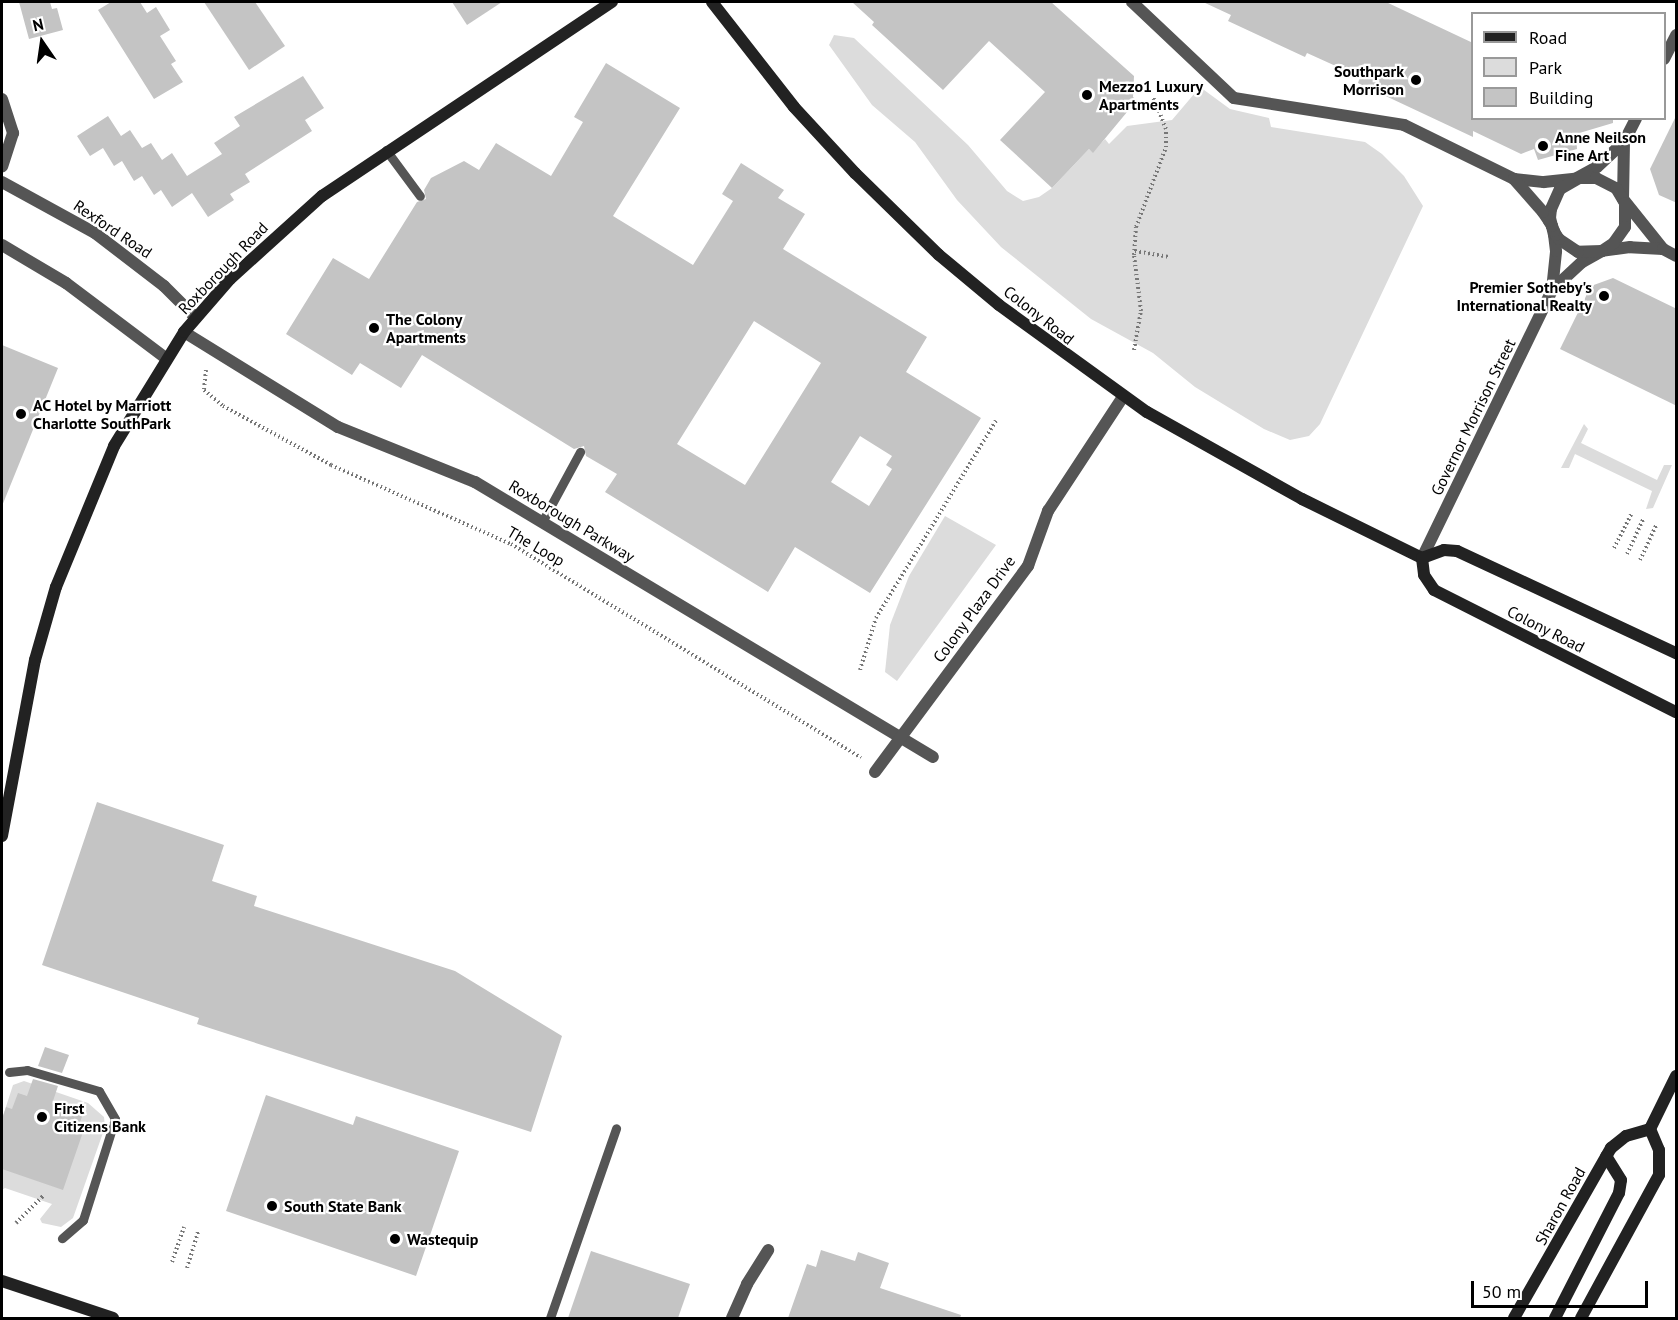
<!DOCTYPE html>
<style>
body{margin:0}
#map{position:relative;width:1678px;height:1320px;overflow:hidden;background:#fff;font-family:"PT Sans",sans-serif}
div>[style]{position:absolute}
[style*='--x']{left:calc(var(--x)*1px);top:calc(var(--y)*1px);width:calc(var(--w)*1px);rotate:calc(var(--a)*1deg)}
.green>*{inset:0;background:#dcdcdc}
.building>*{inset:0;background:#c4c4c4}
.path>*{height:4px;margin-top:-2px;transform-origin:0;background:repeating-linear-gradient(90deg,#777 0 1.5px,transparent 0 4.5px)}
.lane>*{height:9px;margin:-4.5px;padding:0 4.5px;transform-origin:4.5px;border-radius:4.5px;background:#555}
.street>*{height:12px;margin:-6px;padding:0 6px;transform-origin:6px;border-radius:6px;background:#555}
.secondary>*{height:12px;margin:-6px;padding:0 6px;transform-origin:6px;border-radius:6px;background:#222}
.dots>*{width:16px;height:16px;translate:-50% -50%;box-sizing:border-box;border:3px solid #fff;border-radius:50%}
span{translate:-50% -50%;white-space:nowrap;text-align:center;line-height:1.15;-webkit-text-stroke:4.5px #fff;paint-order:stroke}
.poi-label{font-size:16px;color:#000;font-weight:700}
.right{translate:-100% -50%;text-align:right}
.left{translate:0 -50%;text-align:left}
.street-label{font-size:16px;color:#000}
.frame{position:absolute;inset:0;border:3px solid #000;pointer-events:none}
.legend{position:absolute;left:1471px;top:12px;width:195px;height:108px;box-sizing:border-box;background:#fff;border:2px solid #999;margin:0;padding:8px 10px;list-style:none;font-size:18px;color:#000}
.legend li{display:flex;align-items:center;gap:12px;height:30px}
.legend b{width:30px;border:2px solid #999}
.north{position:absolute;left:12px;top:12px;width:60px;height:60px;-webkit-text-stroke:4px #fff;paint-order:stroke;rotate:347deg;font-size:16px;font-weight:700;line-height:24px;text-align:center;color:#000}
.north::after{content:'';display:block;margin:auto;width:21px;height:27px;background:#000;clip-path:polygon(50% 0,100% 100%,50% 72%,0 100%)}
.scale{position:absolute;left:1471px;top:1281px;width:177px;height:27px;box-sizing:border-box;border:3px solid #000;border-top:0;padding-left:8px;font-size:18px;line-height:21px;white-space:nowrap;color:#000;-webkit-text-stroke:4px #fff;paint-order:stroke}
</style>
<div id="map">
<div class="green">
<i style="clip-path:polygon(834px 35px,854px 38px,968px 145px,1007px 191px,1023px 201px,1039px 197px,1052px 188px,1089px 149px,1093px 152px,1105px 139px,1109px 144px,1127px 126px,1172px 120px,1200px 87px,1230px 109px,1269px 118px,1271px 127px,1365px 142px,1382px 154px,1404px 176px,1423px 206px,1320px 424px,1309px 436px,1290px 440px,1264px 429px,1195px 387px,1153px 353px,1091px 319px,1001px 247px,957px 200px,915px 142px,872px 105px,829px 45px)"></i>
<i style="clip-path:polygon(1584px 424px,1588px 429px,1581px 443px,1657px 480px,1664px 465px,1672px 465px,1653px 508px,1646px 509px,1652px 491px,1575px 454px,1569px 468px,1561px 468px)"></i>
<i style="clip-path:polygon(945px 516px,996px 545px,897px 681px,885px 672px,890px 625px,909px 576px)"></i>
<i style="clip-path:polygon(24px 1081px,88px 1103px,104px 1117px,105px 1127px,73px 1218px,61px 1227px,42px 1223px,40px 1219px,52px 1204px,5px 1188px,2px 1190px,2px 1119px,13px 1085px)"></i>
</div>
<div class="building">
<i style="clip-path:polygon(19px 2px,50px 2px,52px 9px,57px 8px,63px 30px,29px 39px)"></i>
<i style="clip-path:polygon(111px 2px,140px 2px,147px 13px,156px 7px,170px 30px,160px 36px,176px 61px,171px 64px,183px 82px,154px 99px,98px 10px)"></i>
<i style="clip-path:polygon(204px 2px,255px 2px,285px 46px,249px 70px)"></i>
<i style="clip-path:polygon(452px 2px,502px 2px,467px 25px)"></i>
<i style="clip-path:polygon(852px 2px,1051px 2px,1134px 76px,1133px 97px,1137px 100px,1093px 153px,1089px 149px,1052px 188px,1000px 140px,1045px 92px,989px 41px,943px 90px,872px 25px,874px 22px)"></i>
<i style="clip-path:polygon(1203px 2px,1386px 2px,1473px 43px,1473px 118px,1613px 118px,1613px 123px,1576px 134px,1577px 149px,1538px 160px,1534px 149px,1521px 154px,1473px 131px,1473px 137px,1358px 83px,1360px 77px,1307px 53px,1305px 57px,1228px 21px,1231px 15px)"></i>
<i style="clip-path:polygon(evenodd,606px 63px,680px 108px,613px 216px,693px 265px,733px 201px,722px 194px,741px 163px,784px 190px,778px 198px,805px 214px,783px 249px,927px 337px,906px 372px,981px 418px,870px 593px,795px 547px,768px 592px,605px 492px,617px 474px,586px 456px,584px 446px,574px 449px,422px 355px,401px 388px,360px 363px,352px 375px,286px 334px,333px 258px,369px 279px,417px 202px,426px 199px,424px 190px,431px 178px,464px 161px,479px 170px,496px 143px,551px 176px,583px 122px,574px 117px,606px 63px,754px 321px,821px 363px,745px 485px,677px 444px,754px 321px,606px 63px,860px 436px,892px 456px,886px 465px,892px 469px,869px 506px,831px 482px,860px 436px)"></i>
<i style="clip-path:polygon(303px 76px,324px 108px,305px 120px,312px 131px,245px 174px,250px 182px,230px 194px,234px 200px,208px 217px,192px 193px,172px 207px,161px 190px,154px 195px,142px 176px,134px 181px,122px 161px,114px 166px,103px 148px,90px 156px,77px 136px,108px 116px,121px 136px,130px 130px,142px 148px,151px 143px,162px 160px,172px 153px,187px 176px,222px 154px,214px 143px,240px 126px,234px 117px)"></i>
<i style="clip-path:polygon(1677px 114px,1677px 203px,1659px 195px,1650px 169px)"></i>
<i style="clip-path:polygon(1613px 278px,1677px 309px,1677px 406px,1560px 349px,1591px 286px)"></i>
<i style="clip-path:polygon(2px 345px,58px 368px,2px 506px)"></i>
<i style="clip-path:polygon(97px 802px,224px 845px,212px 881px,257px 896px,254px 906px,455px 971px,562px 1036px,531px 1132px,197px 1024px,199px 1018px,42px 965px)"></i>
<i style="clip-path:polygon(45px 1047px,69px 1055px,62px 1073px,38px 1066px)"></i>
<i style="clip-path:polygon(33px 1079px,58px 1086px,52px 1104px,83px 1114px,77px 1130px,83px 1132px,63px 1190px,2px 1169px,2px 1119px,6px 1107px,12px 1109px,18px 1093px,27px 1096px)"></i>
<i style="clip-path:polygon(266px 1095px,353px 1125px,356px 1116px,459px 1151px,416px 1276px,226px 1211px)"></i>
<i style="clip-path:polygon(821px 1250px,855px 1261px,858px 1252px,889px 1263px,880px 1288px,961px 1315px,960px 1318px,788px 1318px,807px 1264px,816px 1267px)"></i>
<i style="clip-path:polygon(591px 1251px,690px 1284px,678px 1318px,568px 1318px)"></i>
</div>
<div class="path">
<i style="--x:1135;--y:251;--w:34;--a:10"></i>
<i style="--x:1134;--y:350;--w:40;--a:-80"></i>
<i style="--x:1141;--y:311;--w:56;--a:-97.1"></i>
<i style="--x:1134;--y:255;--w:28;--a:-86"></i>
<i style="--x:1136;--y:227;--w:85;--a:-69.4"></i>
<i style="--x:1166;--y:147;--w:18;--a:-90"></i>
<i style="--x:1166;--y:129;--w:35;--a:-112"></i>
<i style="--x:206;--y:370;--w:20;--a:96"></i>
<i style="--x:204;--y:390;--w:25;--a:40"></i>
<i style="--x:223;--y:406;--w:123;--a:28.6"></i>
<i style="--x:331;--y:465;--w:197;--a:23.7"></i>
<i style="--x:511;--y:544;--w:410;--a:31.4"></i>
<i style="--x:1614;--y:548;--w:38;--a:-63"></i>
<i style="--x:1627;--y:554;--w:38;--a:-65"></i>
<i style="--x:1640;--y:560;--w:38;--a:-65"></i>
<i style="--x:860;--y:670;--w:54;--a:-72.9"></i>
<i style="--x:876;--y:618;--w:231;--a:-58.7"></i>
<i style="--x:16;--y:1223;--w:40;--a:-45"></i>
<i style="--x:172;--y:1262;--w:37;--a:-71"></i>
<i style="--x:187;--y:1268;--w:38;--a:-73"></i>
</div>
<div class="lane">
<i style="--x:386;--y:150;--w:57;--a:53.5"></i>
<i style="--x:542;--y:522;--w:80;--a:-61.5"></i>
<i style="--x:9;--y:1072;--w:18;--a:-6"></i>
<i style="--x:27;--y:1070;--w:75;--a:16.3"></i>
<i style="--x:99;--y:1091;--w:32;--a:60"></i>
<i style="--x:115;--y:1119;--w:106;--a:107.6"></i>
<i style="--x:83;--y:1220;--w:28;--a:139"></i>
<i style="--x:550;--y:1318;--w:201;--a:-70.8"></i>
</div>
<div class="street">
<i style="--x:1132;--y:2;--w:140;--a:43.3"></i>
<i style="--x:1234;--y:98;--w:172;--a:9"></i>
<i style="--x:1404;--y:125;--w:123;--a:26.1"></i>
<i style="--x:1514;--y:179;--w:30;--a:6"></i>
<i style="--x:1544;--y:182;--w:31;--a:-6"></i>
<i style="--x:1575;--y:179;--w:25;--a:-29"></i>
<i style="--x:1597;--y:167;--w:37;--a:-43"></i>
<i style="--x:1624;--y:142;--w:57;--a:91"></i>
<i style="--x:1623;--y:199;--w:64;--a:51.3"></i>
<i style="--x:1663;--y:249;--w:33;--a:-177"></i>
<i style="--x:1630;--y:247;--w:28;--a:172"></i>
<i style="--x:1602;--y:251;--w:23;--a:151"></i>
<i style="--x:1582;--y:262;--w:41;--a:137"></i>
<i style="--x:1552;--y:290;--w:39;--a:-84"></i>
<i style="--x:1556;--y:251;--w:16;--a:-97"></i>
<i style="--x:1554;--y:235;--w:9;--a:-103"></i>
<i style="--x:1552;--y:226;--w:8;--a:-104"></i>
<i style="--x:1550;--y:218;--w:9;--a:-84"></i>
<i style="--x:1551;--y:209;--w:22;--a:-66"></i>
<i style="--x:1560;--y:189;--w:22;--a:-30"></i>
<i style="--x:1579;--y:178;--w:17;--a:0"></i>
<i style="--x:1596;--y:178;--w:22;--a:27"></i>
<i style="--x:1616;--y:188;--w:17;--a:59"></i>
<i style="--x:1625;--y:203;--w:24;--a:90"></i>
<i style="--x:1625;--y:227;--w:19;--a:125"></i>
<i style="--x:1614;--y:243;--w:14;--a:146"></i>
<i style="--x:1602;--y:251;--w:24;--a:178"></i>
<i style="--x:1578;--y:252;--w:23;--a:-146"></i>
<i style="--x:1559;--y:239;--w:5;--a:-127"></i>
<i style="--x:1556;--y:235;--w:4;--a:-117"></i>
<i style="--x:1554;--y:231;--w:5;--a:-112"></i>
<i style="--x:1552;--y:226;--w:6;--a:-121"></i>
<i style="--x:1549;--y:221;--w:11;--a:-124"></i>
<i style="--x:1543;--y:212;--w:44;--a:-131.3"></i>
<i style="--x:1664;--y:59;--w:27;--a:-63"></i>
<i style="--x:2;--y:99;--w:36;--a:72"></i>
<i style="--x:13;--y:133;--w:35;--a:108"></i>
<i style="--x:1624;--y:142;--w:27;--a:-63"></i>
<i style="--x:2;--y:182;--w:106;--a:28.7"></i>
<i style="--x:95;--y:233;--w:87;--a:37.5"></i>
<i style="--x:164;--y:286;--w:45;--a:45"></i>
<i style="--x:2;--y:245;--w:74;--a:30.7"></i>
<i style="--x:66;--y:283;--w:126;--a:37"></i>
<i style="--x:1663;--y:249;--w:15;--a:28"></i>
<i style="--x:184;--y:332;--w:181;--a:31.7"></i>
<i style="--x:338;--y:427;--w:148;--a:21.9"></i>
<i style="--x:475;--y:482;--w:534;--a:30.98"></i>
<i style="--x:1422;--y:558;--w:298;--a:-64.1"></i>
<i style="--x:875;--y:772;--w:257;--a:-53.4"></i>
<i style="--x:1028;--y:566;--w:59;--a:-70"></i>
<i style="--x:1048;--y:511;--w:136;--a:-56.7"></i>
<i style="--x:732;--y:1318;--w:37;--a:-66"></i>
<i style="--x:747;--y:1284;--w:40;--a:-58"></i>
</div>
<div class="secondary">
<i style="--x:712;--y:2;--w:133;--a:52"></i>
<i style="--x:794;--y:107;--w:90;--a:47.3"></i>
<i style="--x:855;--y:173;--w:117;--a:44.3"></i>
<i style="--x:939;--y:255;--w:78;--a:39.8"></i>
<i style="--x:999;--y:305;--w:183;--a:35.9"></i>
<i style="--x:1147;--y:412;--w:178;--a:29.3"></i>
<i style="--x:1302;--y:499;--w:134;--a:26.2"></i>
<i style="--x:1422;--y:558;--w:17;--a:83"></i>
<i style="--x:1424;--y:575;--w:18;--a:56"></i>
<i style="--x:1434;--y:590;--w:271;--a:26.8"></i>
<i style="--x:1422;--y:558;--w:23;--a:-20"></i>
<i style="--x:1444;--y:550;--w:13;--a:4"></i>
<i style="--x:1457;--y:551;--w:242;--a:25"></i>
<i style="--x:2;--y:836;--w:179;--a:-79.4"></i>
<i style="--x:35;--y:660;--w:76;--a:-74"></i>
<i style="--x:56;--y:587;--w:152;--a:-67.6"></i>
<i style="--x:114;--y:446;--w:134;--a:-58.4"></i>
<i style="--x:184;--y:332;--w:70;--a:-49"></i>
<i style="--x:230;--y:279;--w:124;--a:-42.1"></i>
<i style="--x:322;--y:196;--w:349;--a:-33.8"></i>
<i style="--x:1650;--y:1129;--w:59;--a:-63.9"></i>
<i style="--x:2;--y:1281;--w:117;--a:18.4"></i>
<i style="--x:1514;--y:1318;--w:196;--a:-60.3"></i>
<i style="--x:1611;--y:1148;--w:19;--a:-39"></i>
<i style="--x:1626;--y:1136;--w:25;--a:-16"></i>
<i style="--x:1555;--y:1318;--w:140;--a:-62.9"></i>
<i style="--x:1619;--y:1193;--w:13;--a:-81"></i>
<i style="--x:1621;--y:1180;--w:28;--a:-122"></i>
<i style="--x:1581;--y:1318;--w:163;--a:-61.4"></i>
<i style="--x:1659;--y:1175;--w:25;--a:-90"></i>
<i style="--x:1659;--y:1150;--w:23;--a:-113"></i>
</div>
<div class="dots">
<i style="left:1416px;top:80px;background:#000"></i>
<i style="left:1087px;top:95px;background:#000"></i>
<i style="left:1543px;top:146px;background:#000"></i>
<i style="left:1604px;top:296px;background:#000"></i>
<i style="left:374px;top:328px;background:#000"></i>
<i style="left:21px;top:414px;background:#000"></i>
<i style="left:42px;top:1117px;background:#000"></i>
<i style="left:272px;top:1206px;background:#000"></i>
<i style="left:395px;top:1239px;background:#000"></i>
</div>
<div class="poi-label">
<span class="right" style="left:1404px;top:80px">Southpark<br>Morrison</span>
<span class="left" style="left:1099px;top:95px">Mezzo1 Luxury<br>Apartments</span>
<span class="left" style="left:1555px;top:146px">Anne Neilson<br>Fine Art</span>
<span class="right" style="left:1592px;top:296px">Premier Sotheby's<br>International Realty</span>
<span class="left" style="left:386px;top:328px">The Colony<br>Apartments</span>
<span class="left" style="left:33px;top:414px">AC Hotel by Marriott<br>Charlotte SouthPark</span>
<span class="left" style="left:54px;top:1117px">First<br>Citizens Bank</span>
<span class="left" style="left:284px;top:1206px">South State Bank</span>
<span class="left" style="left:407px;top:1239px">Wastequip</span>
</div>
<div class="street-label">
<span style="left:113px;top:229px;rotate:34deg">Rexford Road</span>
<span style="left:223px;top:268px;rotate:-46deg">Roxborough Road</span>
<span style="left:1039px;top:315px;rotate:38deg">Colony Road</span>
<span style="left:1473px;top:417px;rotate:-64deg">Governor Morrison Street</span>
<span style="left:572px;top:521px;rotate:31deg">Roxborough Parkway</span>
<span style="left:536px;top:546px;rotate:30deg">The Loop</span>
<span style="left:974px;top:609px;rotate:-54deg">Colony Plaza Drive</span>
<span style="left:1546px;top:629px;rotate:27deg">Colony Road</span>
<span style="left:1560px;top:1206px;rotate:-61deg">Sharon Road</span>
</div>
<div class="frame"></div>
<ul class="legend">
<li><b style="height:8px;background:#222"></b>Road</li>
<li><b style="height:16px;background:#dcdcdc"></b>Park</li>
<li><b style="height:16px;background:#c4c4c4"></b>Building</li>
</ul>
<div class="north">N</div>
<div class="scale">50 m</div>
</div>
